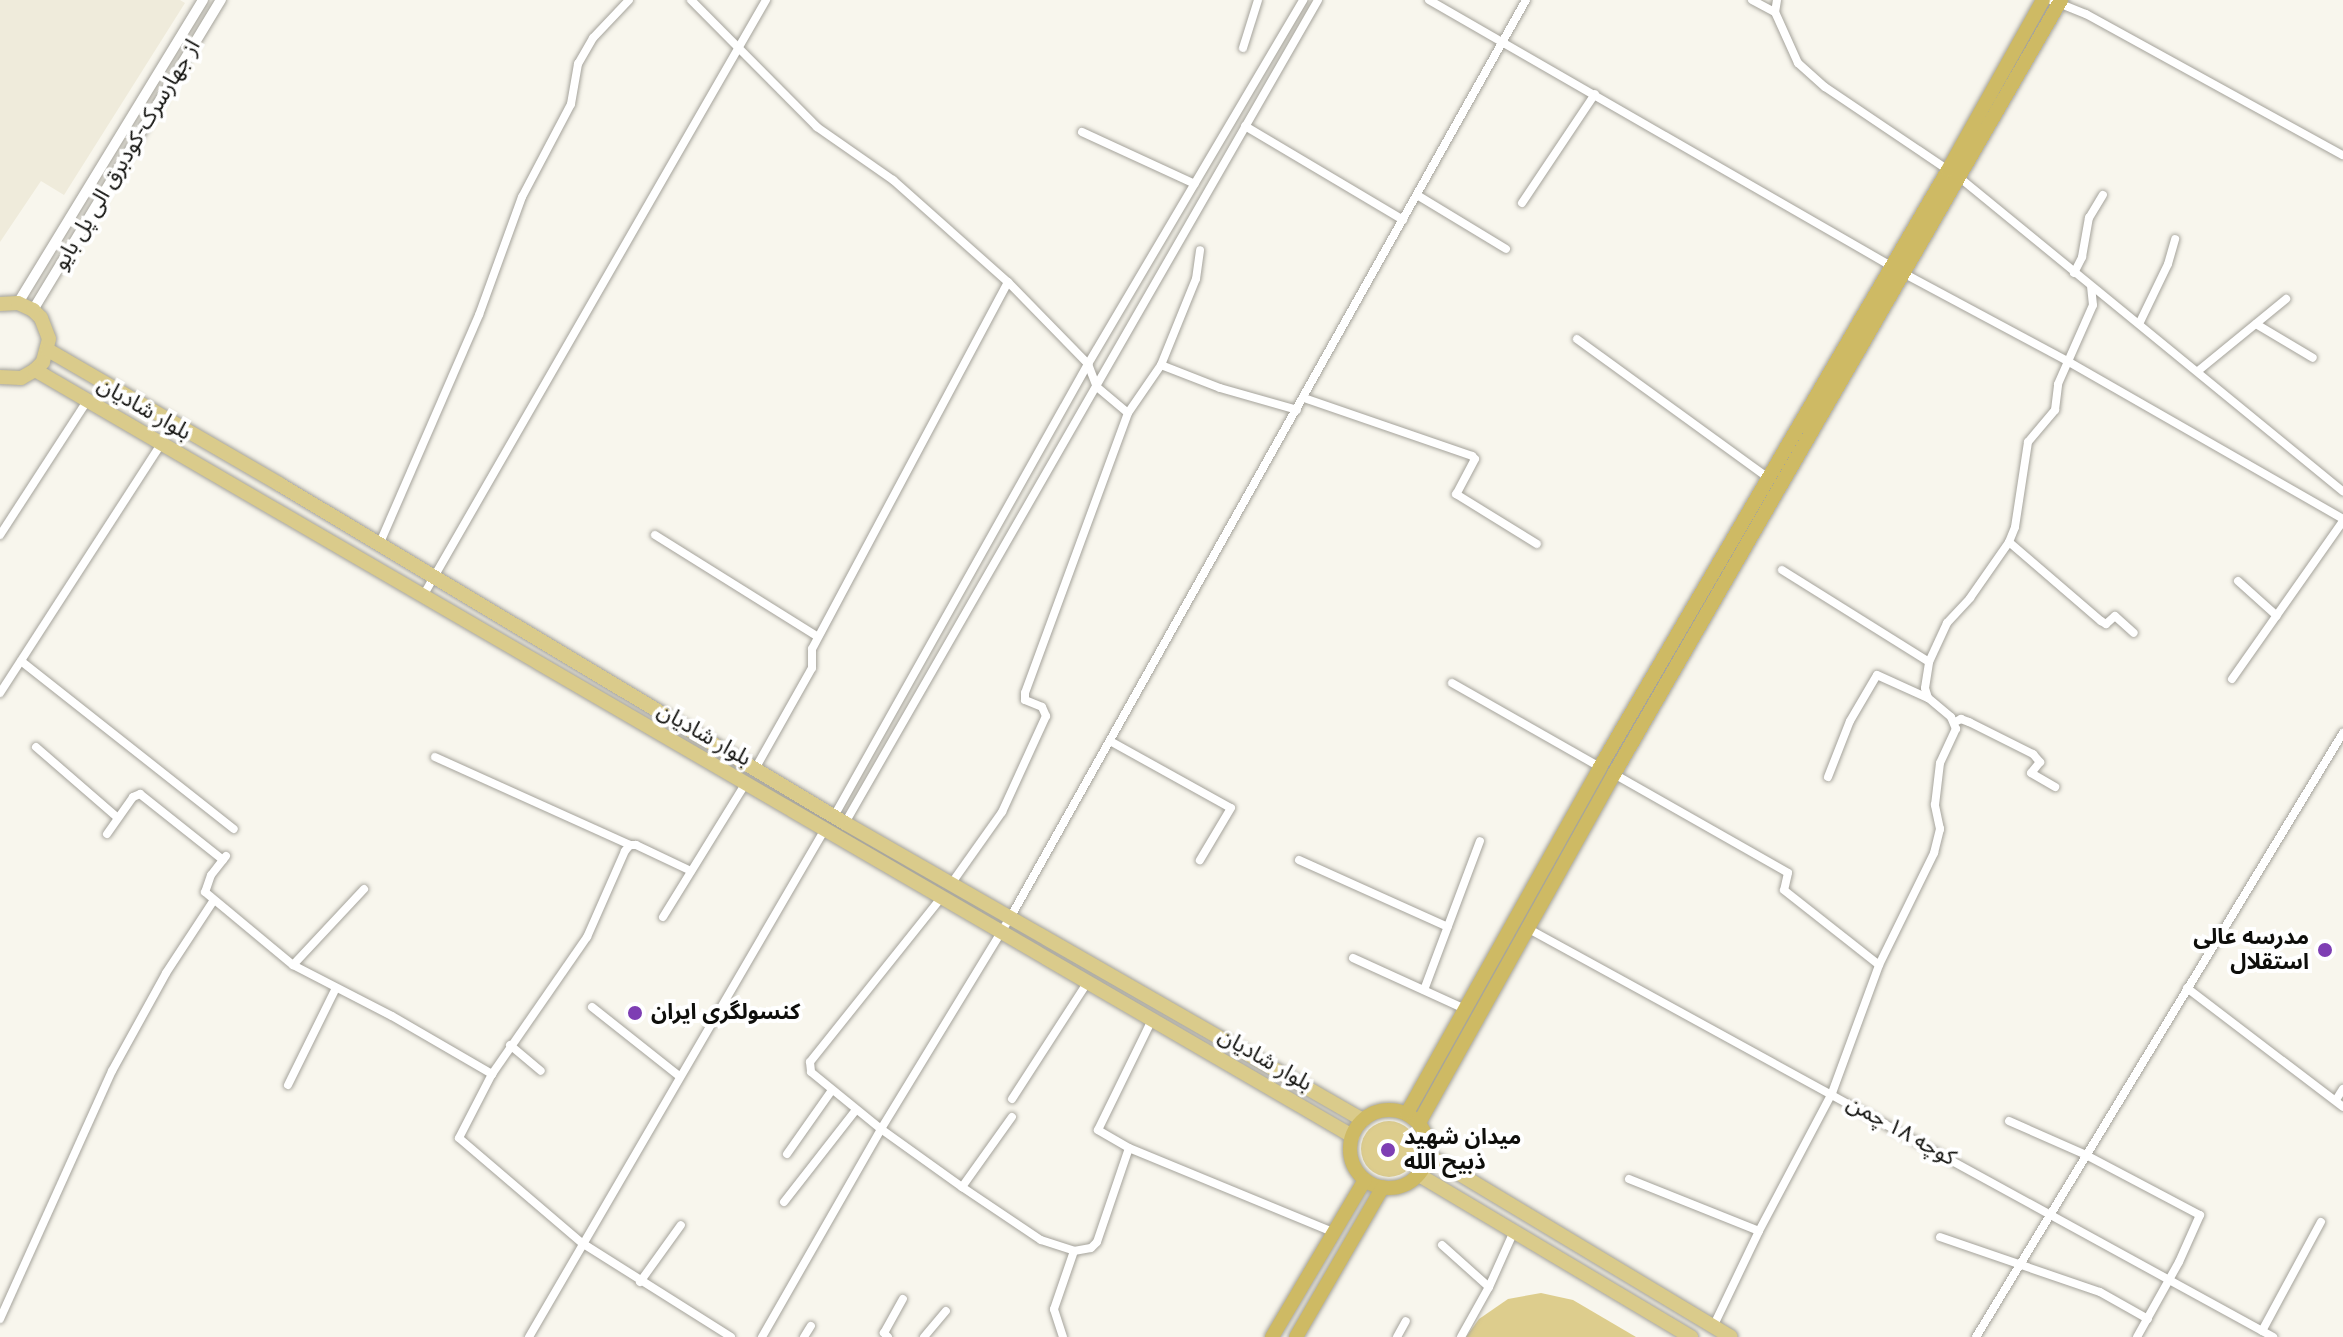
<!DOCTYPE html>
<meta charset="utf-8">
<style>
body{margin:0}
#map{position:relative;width:2343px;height:1337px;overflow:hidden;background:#f8f6ed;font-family:Karla,"Noto Sans Arabic",sans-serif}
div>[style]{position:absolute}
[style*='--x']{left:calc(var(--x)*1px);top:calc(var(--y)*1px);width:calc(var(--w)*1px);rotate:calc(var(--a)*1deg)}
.built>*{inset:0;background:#efebdb}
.green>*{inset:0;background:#ddcd8d}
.round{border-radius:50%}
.roads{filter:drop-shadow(0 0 2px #a5a39b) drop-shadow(0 0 2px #a5a39b)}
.minor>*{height:8px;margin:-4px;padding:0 4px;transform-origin:4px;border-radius:4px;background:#fff}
.tertiary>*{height:10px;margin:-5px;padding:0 5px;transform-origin:5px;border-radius:5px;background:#fff}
.primary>*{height:14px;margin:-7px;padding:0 7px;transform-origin:7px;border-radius:7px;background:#dacb8b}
.trunk>*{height:14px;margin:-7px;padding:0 7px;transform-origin:7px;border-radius:7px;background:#ceba64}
.trunk>.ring{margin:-7px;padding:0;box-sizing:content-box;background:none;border:14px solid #ceba64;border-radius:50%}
.dots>*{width:22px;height:22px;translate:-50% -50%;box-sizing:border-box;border:4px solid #fff;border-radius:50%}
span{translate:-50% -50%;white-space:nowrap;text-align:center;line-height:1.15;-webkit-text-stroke:8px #fff;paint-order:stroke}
.street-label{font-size:22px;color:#0e0e0b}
.poi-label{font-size:22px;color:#0e0e0b;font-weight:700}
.right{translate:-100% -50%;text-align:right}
.left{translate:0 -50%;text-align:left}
</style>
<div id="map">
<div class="built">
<i style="clip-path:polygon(0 0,180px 0,185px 3px,64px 195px,41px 181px,0 242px)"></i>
</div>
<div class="green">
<i class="round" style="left:1361px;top:1121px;width:56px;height:56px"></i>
<i style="clip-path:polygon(1541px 1293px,1573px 1300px,1636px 1337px,1466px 1337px,1479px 1319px,1508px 1299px)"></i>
</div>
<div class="roads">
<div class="minor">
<i style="--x:691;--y:0;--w:179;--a:45.2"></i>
<i style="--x:817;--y:127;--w:93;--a:34.9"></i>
<i style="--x:893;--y:180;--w:154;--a:41.6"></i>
<i style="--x:1008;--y:282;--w:115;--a:45.7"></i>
<i style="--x:1088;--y:364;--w:25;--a:69"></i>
<i style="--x:1097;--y:387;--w:40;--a:40"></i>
<i style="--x:1128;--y:413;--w:298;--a:110.2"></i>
<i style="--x:1025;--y:693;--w:7;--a:90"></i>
<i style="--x:1025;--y:700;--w:18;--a:22"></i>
<i style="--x:1042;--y:707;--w:10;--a:66"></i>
<i style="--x:1046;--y:716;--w:106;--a:114.6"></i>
<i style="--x:1002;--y:812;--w:88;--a:125.3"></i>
<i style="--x:1429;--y:0;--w:549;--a:29.93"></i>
<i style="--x:1905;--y:274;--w:186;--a:28.2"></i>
<i style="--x:2069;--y:362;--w:316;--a:29.8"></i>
<i style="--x:1752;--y:0;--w:26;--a:28"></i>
<i style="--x:1777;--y:0;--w:12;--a:99"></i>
<i style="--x:1775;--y:12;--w:56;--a:65.7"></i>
<i style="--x:1798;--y:63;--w:36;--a:42"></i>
<i style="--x:1825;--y:87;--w:163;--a:34"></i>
<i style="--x:1960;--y:178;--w:495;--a:39.3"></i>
<i style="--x:2051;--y:0;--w:38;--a:22"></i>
<i style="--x:2086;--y:14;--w:293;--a:28.8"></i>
<i style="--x:1243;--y:48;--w:50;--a:-72.6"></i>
<i style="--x:1245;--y:126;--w:184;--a:30.7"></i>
<i style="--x:1082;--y:132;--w:124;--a:24.7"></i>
<i style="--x:1417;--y:195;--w:104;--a:31.2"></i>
<i style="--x:1522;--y:203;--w:131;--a:-56.2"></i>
<i style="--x:2074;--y:273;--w:18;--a:-63"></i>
<i style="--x:2082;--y:257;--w:40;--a:-80"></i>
<i style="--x:2089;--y:218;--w:27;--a:-59"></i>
<i style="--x:2140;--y:322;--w:64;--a:-64.2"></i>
<i style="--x:2168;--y:264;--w:26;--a:-74"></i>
<i style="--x:2256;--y:324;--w:66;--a:30.8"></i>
<i style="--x:1577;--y:339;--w:238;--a:36"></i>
<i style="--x:1161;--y:365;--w:93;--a:-67.9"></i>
<i style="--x:1196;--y:279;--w:29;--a:-82"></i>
<i style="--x:2198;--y:371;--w:114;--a:-39.3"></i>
<i style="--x:1304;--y:398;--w:178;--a:19"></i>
<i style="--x:1472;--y:456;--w:4;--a:45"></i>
<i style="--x:1475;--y:459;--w:40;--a:118"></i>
<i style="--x:1456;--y:494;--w:95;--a:31.7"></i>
<i style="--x:1128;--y:413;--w:58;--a:-55.5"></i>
<i style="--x:1161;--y:365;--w:63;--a:21.3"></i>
<i style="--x:1220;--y:388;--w:80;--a:15.9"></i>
<i style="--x:0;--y:535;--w:160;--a:-57"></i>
<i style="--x:655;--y:535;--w:192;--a:32"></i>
<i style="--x:2009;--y:542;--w:121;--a:40.7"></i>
<i style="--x:2101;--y:621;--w:6;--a:31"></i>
<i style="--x:2106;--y:624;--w:12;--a:-42"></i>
<i style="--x:2115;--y:616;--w:25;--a:42"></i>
<i style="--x:379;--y:545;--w:251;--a:-66.5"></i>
<i style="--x:479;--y:315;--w:126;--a:-70"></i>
<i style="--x:522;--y:197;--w:105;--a:-62.2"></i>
<i style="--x:571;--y:104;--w:41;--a:-80.1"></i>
<i style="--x:578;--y:64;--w:30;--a:-60"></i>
<i style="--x:593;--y:38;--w:52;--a:-46.5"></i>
<i style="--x:1782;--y:570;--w:173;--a:32"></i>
<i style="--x:2238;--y:581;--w:52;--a:41.9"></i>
<i style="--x:423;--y:596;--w:688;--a:-60.08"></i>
<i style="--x:21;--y:661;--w:271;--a:38.3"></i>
<i style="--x:2232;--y:679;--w:193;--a:-54.9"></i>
<i style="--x:1452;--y:683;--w:170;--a:29.6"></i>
<i style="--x:0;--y:693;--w:297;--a:-57.1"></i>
<i style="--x:1955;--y:722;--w:7;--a:-27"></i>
<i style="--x:1961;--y:719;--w:9;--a:21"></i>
<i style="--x:1969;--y:722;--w:72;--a:26.6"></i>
<i style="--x:2033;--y:754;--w:11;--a:49"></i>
<i style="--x:2040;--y:762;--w:14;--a:129"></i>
<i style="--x:2031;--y:773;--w:28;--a:30"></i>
<i style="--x:1110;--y:741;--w:138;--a:29"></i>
<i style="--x:1231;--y:808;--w:61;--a:120.8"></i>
<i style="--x:36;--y:747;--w:108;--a:40.9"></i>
<i style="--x:435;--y:757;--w:214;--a:24.3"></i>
<i style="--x:755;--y:769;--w:116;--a:-60.6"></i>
<i style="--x:812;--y:668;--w:19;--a:-90"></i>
<i style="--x:812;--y:649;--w:416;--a:-61.9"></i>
<i style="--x:1614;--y:774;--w:200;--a:29.6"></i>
<i style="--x:1788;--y:873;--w:17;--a:103"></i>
<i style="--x:1784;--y:890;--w:121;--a:38.3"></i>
<i style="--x:1828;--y:777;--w:60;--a:-68.6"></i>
<i style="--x:1850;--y:721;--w:53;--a:-59.6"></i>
<i style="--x:1877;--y:675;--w:56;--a:24.3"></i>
<i style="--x:833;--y:818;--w:521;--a:-60.68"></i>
<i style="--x:1088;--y:364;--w:423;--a:-59.4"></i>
<i style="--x:845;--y:823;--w:949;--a:-60.11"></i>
<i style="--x:107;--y:834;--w:45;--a:-54.9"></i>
<i style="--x:133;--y:797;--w:8;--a:-23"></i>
<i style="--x:140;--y:794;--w:106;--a:38.5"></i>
<i style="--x:226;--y:856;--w:24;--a:128"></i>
<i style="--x:211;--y:875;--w:18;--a:109"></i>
<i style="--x:205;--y:892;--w:114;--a:39.7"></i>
<i style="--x:293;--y:965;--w:111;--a:27.3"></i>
<i style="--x:392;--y:1016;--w:116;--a:30.1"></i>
<i style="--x:1299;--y:860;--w:163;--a:24.2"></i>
<i style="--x:691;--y:871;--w:61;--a:-154.7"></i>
<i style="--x:636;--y:845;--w:6;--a:180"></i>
<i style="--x:630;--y:845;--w:8;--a:130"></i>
<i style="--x:625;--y:851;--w:94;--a:113.8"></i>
<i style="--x:587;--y:937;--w:167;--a:124.7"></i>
<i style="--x:492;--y:1074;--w:72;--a:117.3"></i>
<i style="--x:459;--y:1138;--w:162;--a:40.5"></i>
<i style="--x:582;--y:1243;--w:176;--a:32.2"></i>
<i style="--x:941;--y:898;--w:210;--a:128.6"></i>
<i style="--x:810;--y:1062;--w:10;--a:84"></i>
<i style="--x:811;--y:1072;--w:90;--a:39.2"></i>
<i style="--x:881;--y:1129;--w:100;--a:35.6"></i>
<i style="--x:962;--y:1187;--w:95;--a:33.9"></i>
<i style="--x:1041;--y:1240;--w:35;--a:18"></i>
<i style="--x:1074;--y:1251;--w:17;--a:-10"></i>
<i style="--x:1091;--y:1248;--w:8;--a:-45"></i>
<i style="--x:1097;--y:1242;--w:99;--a:-71.2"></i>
<i style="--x:1129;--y:1148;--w:221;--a:22.4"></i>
<i style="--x:663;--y:917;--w:156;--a:-58.3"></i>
<i style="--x:1527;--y:928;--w:851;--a:28.73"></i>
<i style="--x:1353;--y:958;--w:123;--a:24.5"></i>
<i style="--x:293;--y:965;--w:104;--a:-46.9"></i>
<i style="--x:2187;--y:988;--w:196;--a:37.3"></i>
<i style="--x:1424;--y:990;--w:159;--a:-69.4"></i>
<i style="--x:592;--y:1007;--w:111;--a:38.4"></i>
<i style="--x:510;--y:1045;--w:40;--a:40"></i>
<i style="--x:288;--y:1085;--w:106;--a:-63.7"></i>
<i style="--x:1012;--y:1099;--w:138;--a:-57.1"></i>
<i style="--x:2336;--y:1100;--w:13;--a:-58"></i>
<i style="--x:2009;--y:1121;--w:84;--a:23.8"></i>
<i style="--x:2086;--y:1155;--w:129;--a:27.8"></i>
<i style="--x:2200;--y:1215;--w:51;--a:114.1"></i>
<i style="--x:2179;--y:1262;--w:86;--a:119.2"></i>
<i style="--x:1129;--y:1148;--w:36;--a:-150"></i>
<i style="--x:1098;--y:1130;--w:123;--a:-63.9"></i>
<i style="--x:787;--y:1154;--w:78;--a:-54.9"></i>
<i style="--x:1629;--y:1179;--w:140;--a:21.8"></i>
<i style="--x:962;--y:1187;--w:86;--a:-54.5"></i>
<i style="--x:784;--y:1202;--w:117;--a:-52"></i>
<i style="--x:1940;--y:1237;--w:169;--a:19"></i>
<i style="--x:2100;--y:1292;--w:55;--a:29.4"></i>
<i style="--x:1442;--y:1245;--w:63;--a:41.8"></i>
<i style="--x:640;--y:1282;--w:70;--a:-54.3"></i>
<i style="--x:0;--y:1319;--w:272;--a:-65.7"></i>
<i style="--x:112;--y:1071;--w:112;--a:-61.1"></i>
<i style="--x:166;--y:973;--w:87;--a:-56.7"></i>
<i style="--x:1713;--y:1327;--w:106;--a:-64.4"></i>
<i style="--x:1759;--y:1231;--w:156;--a:-62.1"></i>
<i style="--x:1832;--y:1093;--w:136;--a:-69.8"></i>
<i style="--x:1879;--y:965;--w:125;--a:-63.8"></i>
<i style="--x:1934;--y:853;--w:25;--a:-76"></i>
<i style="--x:1940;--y:829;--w:25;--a:-102"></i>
<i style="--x:1935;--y:805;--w:42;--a:-83.2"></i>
<i style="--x:1940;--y:763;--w:38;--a:-65"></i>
<i style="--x:1956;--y:729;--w:13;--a:-113"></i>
<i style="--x:1951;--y:717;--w:30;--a:-140"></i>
<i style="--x:1928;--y:698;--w:10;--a:-107"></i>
<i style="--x:1925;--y:688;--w:26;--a:-81"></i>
<i style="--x:1929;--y:662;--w:43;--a:-65.2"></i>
<i style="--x:1947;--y:623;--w:34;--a:-47"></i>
<i style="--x:1970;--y:598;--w:68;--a:-55.1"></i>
<i style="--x:2009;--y:542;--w:16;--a:-68"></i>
<i style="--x:2015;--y:527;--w:86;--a:-81.3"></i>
<i style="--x:2028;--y:442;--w:42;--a:-49.8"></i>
<i style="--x:2055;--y:410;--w:26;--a:-83"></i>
<i style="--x:2058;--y:384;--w:86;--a:-66.1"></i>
<i style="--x:2093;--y:305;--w:18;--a:-96"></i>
<i style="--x:2262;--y:1331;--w:124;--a:-61.6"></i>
<i style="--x:529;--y:1337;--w:588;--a:-59.77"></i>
<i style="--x:762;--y:1337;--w:240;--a:-60.2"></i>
<i style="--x:881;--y:1129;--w:247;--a:-58.6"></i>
<i style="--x:1010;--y:918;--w:1053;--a:-60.66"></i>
<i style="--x:804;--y:1337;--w:13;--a:-58"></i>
<i style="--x:888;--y:1337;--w:6;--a:-135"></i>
<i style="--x:884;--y:1333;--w:39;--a:-61"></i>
<i style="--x:924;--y:1337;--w:34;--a:-50"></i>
<i style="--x:1063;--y:1337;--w:29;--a:-108"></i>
<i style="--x:1054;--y:1309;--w:61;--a:-71"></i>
<i style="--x:1397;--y:1337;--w:18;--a:-61"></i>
<i style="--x:1461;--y:1337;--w:57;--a:-60.8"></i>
<i style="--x:1489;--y:1287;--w:61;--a:-65.9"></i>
<i style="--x:1976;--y:1337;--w:707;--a:-58.72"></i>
</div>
<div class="tertiary">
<i style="--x:18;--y:303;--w:355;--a:-58.6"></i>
<i style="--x:33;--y:310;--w:363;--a:-58.8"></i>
</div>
<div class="primary">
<i style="--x:0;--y:304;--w:18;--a:-3"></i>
<i style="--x:18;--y:303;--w:17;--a:25"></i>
<i style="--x:33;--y:310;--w:11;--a:45"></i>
<i style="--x:41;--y:318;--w:22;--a:69"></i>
<i style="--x:49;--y:339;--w:24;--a:105"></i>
<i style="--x:43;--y:362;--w:11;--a:135"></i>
<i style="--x:35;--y:370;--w:16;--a:150"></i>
<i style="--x:21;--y:378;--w:21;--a:-177"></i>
<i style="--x:48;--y:350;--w:267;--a:30.1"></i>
<i style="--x:279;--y:484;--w:660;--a:30.92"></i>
<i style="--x:845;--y:823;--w:597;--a:29.83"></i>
<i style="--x:35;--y:370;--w:1524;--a:30.18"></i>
<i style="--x:1428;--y:1155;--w:353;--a:31"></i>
<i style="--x:1419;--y:1175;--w:317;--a:30.8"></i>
</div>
<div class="trunk">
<i class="ring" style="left:1350px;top:1110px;width:64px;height:64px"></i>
<i style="--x:1407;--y:1113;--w:396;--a:-60.8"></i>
<i style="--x:1600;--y:767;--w:691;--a:-59.76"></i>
<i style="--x:1948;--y:170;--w:195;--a:-60.8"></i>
<i style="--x:1419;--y:1123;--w:400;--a:-60.8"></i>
<i style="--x:1614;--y:774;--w:894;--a:-59.99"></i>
<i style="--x:1272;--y:1337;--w:182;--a:-59.4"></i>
<i style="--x:1296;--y:1337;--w:173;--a:-59.9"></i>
</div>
</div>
<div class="dots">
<i style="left:2325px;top:950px;background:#7e3eb3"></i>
<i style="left:635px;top:1013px;background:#7e3eb3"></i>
<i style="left:1388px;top:1150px;background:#7e3eb3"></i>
</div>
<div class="street-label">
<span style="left:127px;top:155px;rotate:-59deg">از جهارسرک-کودبرق الی پل بایو</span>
<span style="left:144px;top:409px;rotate:30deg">بلوار شادیان</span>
<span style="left:704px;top:735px;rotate:30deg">بلوار شادیان</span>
<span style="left:1265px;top:1060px;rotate:30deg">بلوار شادیان</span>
<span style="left:1901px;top:1131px;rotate:29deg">كوچه ١٨ چمن</span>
</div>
<div class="poi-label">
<span class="right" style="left:2309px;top:950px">مدرسه عالی<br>استقلال</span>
<span class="left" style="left:651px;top:1013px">کنسولگری ایران</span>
<span class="left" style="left:1404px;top:1150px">میدان شهید<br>ذبیح الله</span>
</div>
</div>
